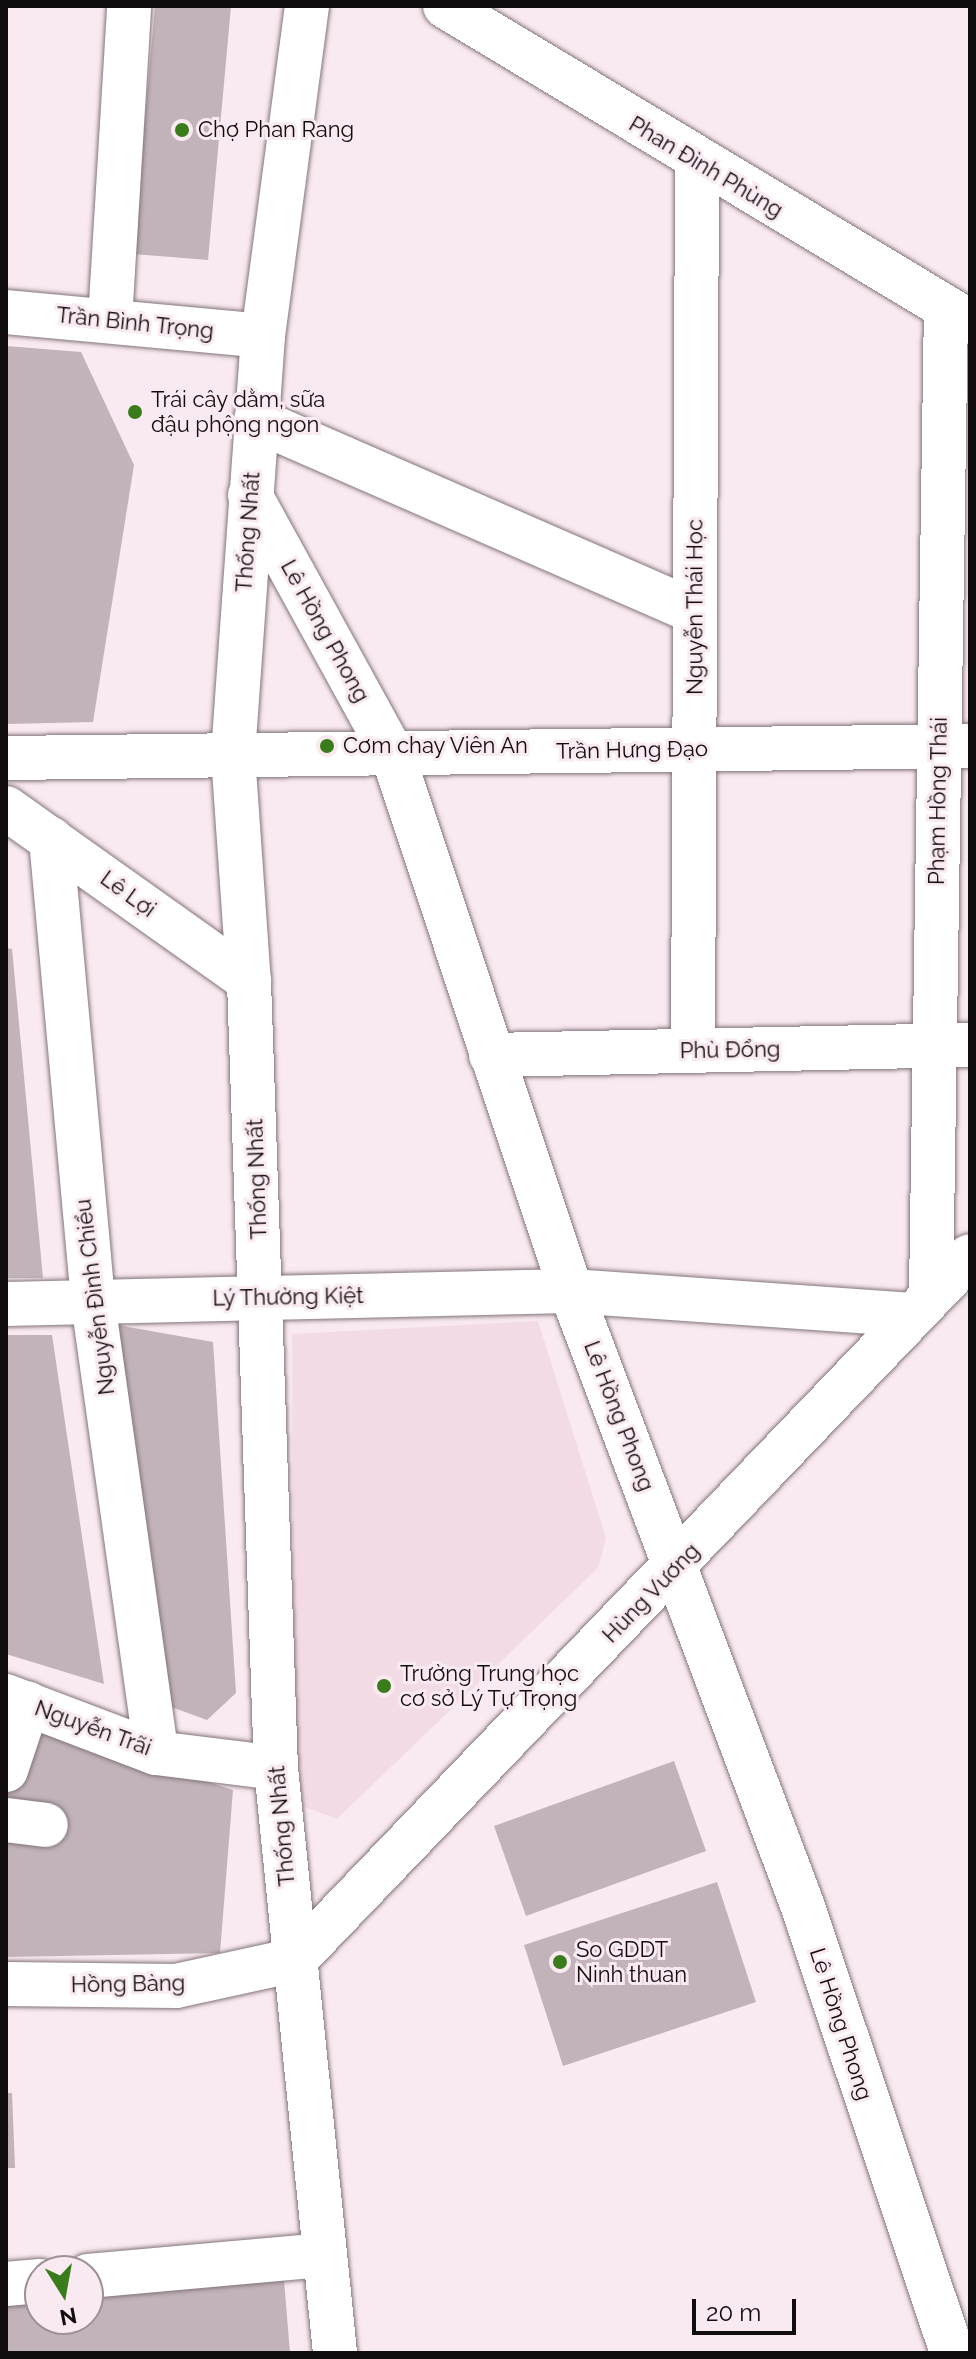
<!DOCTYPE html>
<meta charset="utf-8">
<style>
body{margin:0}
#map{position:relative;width:976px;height:2359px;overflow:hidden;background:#f9e9f0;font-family:Raleway,sans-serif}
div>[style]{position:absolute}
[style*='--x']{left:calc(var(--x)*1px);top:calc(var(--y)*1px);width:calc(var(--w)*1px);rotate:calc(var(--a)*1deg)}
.built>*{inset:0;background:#f3dbe6}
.building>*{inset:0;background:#c2b3ba}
.roads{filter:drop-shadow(0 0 2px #83757c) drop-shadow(0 0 2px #83757c)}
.minor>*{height:44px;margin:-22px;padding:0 22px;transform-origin:22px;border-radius:22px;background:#fff}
.major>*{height:44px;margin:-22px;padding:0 22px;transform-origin:22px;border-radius:22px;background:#fff}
.dots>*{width:22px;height:22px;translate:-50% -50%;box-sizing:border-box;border:4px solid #f9e9f0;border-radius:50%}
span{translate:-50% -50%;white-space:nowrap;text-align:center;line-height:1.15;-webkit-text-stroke:6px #f9e9f0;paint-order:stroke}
.poi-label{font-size:22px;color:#110c0e}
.left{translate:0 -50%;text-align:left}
.street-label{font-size:22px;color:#110c0e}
.frame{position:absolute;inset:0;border:8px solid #110c0e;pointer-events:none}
.north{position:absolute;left:24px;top:2255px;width:80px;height:80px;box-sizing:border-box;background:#f9e9f0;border:2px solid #9c9196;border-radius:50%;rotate:169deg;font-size:22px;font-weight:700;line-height:32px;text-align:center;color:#110c0e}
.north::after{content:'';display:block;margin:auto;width:28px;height:36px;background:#3a7c1c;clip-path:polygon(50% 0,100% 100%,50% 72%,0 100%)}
.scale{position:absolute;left:692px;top:2299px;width:104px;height:36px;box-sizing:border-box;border:4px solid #110c0e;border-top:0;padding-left:10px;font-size:24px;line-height:28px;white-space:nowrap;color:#110c0e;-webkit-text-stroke:6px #f9e9f0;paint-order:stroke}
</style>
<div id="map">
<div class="built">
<i style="clip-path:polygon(538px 1321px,606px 1538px,598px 1568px,337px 1819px,294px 1803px,292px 1334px)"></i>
</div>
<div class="building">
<i style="clip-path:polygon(155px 6px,231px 6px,208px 260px,133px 254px)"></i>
<i style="clip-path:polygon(6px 346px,81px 352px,134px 465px,93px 722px,6px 724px)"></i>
<i style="clip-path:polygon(6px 948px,12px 949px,43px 1278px,6px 1278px)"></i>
<i style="clip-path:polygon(111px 1324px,213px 1342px,236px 1693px,207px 1720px,166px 1705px)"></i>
<i style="clip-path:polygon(6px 1335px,52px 1335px,104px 1684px,6px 1654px)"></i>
<i style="clip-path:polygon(6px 1716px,233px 1790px,220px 1953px,6px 1957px)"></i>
<i style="clip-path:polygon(674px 1761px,706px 1851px,526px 1916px,494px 1826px)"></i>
<i style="clip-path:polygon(717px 1882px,756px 2002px,563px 2066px,524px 1945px)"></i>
<i style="clip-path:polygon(6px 2093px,12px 2093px,15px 2168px,6px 2168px)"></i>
<i style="clip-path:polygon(284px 2280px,290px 2353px,6px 2353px,6px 2301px,40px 2298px,40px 2319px,88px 2319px,88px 2294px)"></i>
</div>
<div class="roads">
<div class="minor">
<i style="--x:445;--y:6;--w:613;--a:31.04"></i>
<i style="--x:6;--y:312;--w:258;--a:5.3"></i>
<i style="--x:110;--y:320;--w:315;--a:-86.5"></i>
<i style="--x:256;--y:420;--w:479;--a:23.6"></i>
<i style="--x:250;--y:495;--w:294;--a:61.2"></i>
<i style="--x:392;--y:753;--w:567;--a:71.6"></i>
<i style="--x:571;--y:1291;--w:658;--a:69.36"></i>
<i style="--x:803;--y:1907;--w:470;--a:71.5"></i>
<i style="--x:6;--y:758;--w:962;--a:-0.71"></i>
<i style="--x:6;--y:808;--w:298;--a:35.4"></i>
<i style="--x:51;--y:839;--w:465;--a:84.8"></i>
<i style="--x:93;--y:1302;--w:455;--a:82"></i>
<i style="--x:693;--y:1051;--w:888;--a:-89.74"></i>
<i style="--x:491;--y:1055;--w:479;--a:-1.2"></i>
<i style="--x:931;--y:1293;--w:985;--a:-89.13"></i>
<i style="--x:6;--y:1304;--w:565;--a:-1.32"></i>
<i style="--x:571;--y:1291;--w:342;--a:4"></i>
<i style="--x:6;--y:1696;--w:160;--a:20.8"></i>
<i style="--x:156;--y:1753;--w:121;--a:7.1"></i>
<i style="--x:6;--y:1770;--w:70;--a:-71.6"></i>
<i style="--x:6;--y:1820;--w:40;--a:7.1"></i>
<i style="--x:6;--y:1984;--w:170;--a:0.7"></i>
<i style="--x:176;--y:1986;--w:122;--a:-12.3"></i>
<i style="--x:295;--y:1960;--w:975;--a:-46.2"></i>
<i style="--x:88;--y:2276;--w:235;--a:-5.1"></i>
<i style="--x:6;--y:2284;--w:34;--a:-5"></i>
</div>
<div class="major">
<i style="--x:307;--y:6;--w:333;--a:97.6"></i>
<i style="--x:263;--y:336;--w:420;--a:94.1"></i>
<i style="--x:233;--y:755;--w:227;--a:86"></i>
<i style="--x:249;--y:981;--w:787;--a:88.04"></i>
<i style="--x:276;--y:1768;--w:588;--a:84.24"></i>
</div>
</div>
<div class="dots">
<i style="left:182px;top:130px;background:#3a7c1c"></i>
<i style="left:135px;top:412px;background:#3a7c1c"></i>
<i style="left:327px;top:746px;background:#3a7c1c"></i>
<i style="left:384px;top:1686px;background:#3a7c1c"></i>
<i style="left:560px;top:1962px;background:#3a7c1c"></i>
</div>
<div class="poi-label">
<span class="left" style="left:198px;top:130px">Chợ Phan Rang</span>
<span class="left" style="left:151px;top:412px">Trái cây dằm, sữa<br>đậu phộng ngon</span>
<span class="left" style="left:343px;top:746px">Cơm chay Viên An</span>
<span class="left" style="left:400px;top:1686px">Trường Trung học<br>cơ sở Lý Tự Trọng</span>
<span class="left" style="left:576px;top:1962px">So GDDT<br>Ninh thuan</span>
</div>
<div class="street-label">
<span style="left:706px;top:167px;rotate:31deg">Phan Đình Phùng</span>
<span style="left:135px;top:323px;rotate:6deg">Trần Bình Trọng</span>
<span style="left:248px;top:532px;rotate:-86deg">Thống Nhất</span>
<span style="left:695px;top:607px;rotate:-90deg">Nguyễn Thái Học</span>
<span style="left:325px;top:631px;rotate:61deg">Lê Hồng Phong</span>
<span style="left:632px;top:750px;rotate:-1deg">Trần Hưng Đạo</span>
<span style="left:938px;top:801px;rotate:-89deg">Phạm Hồng Thái</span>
<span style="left:128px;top:894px;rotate:36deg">Lê Lợi</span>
<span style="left:730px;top:1050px;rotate:-1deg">Phù Đổng</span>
<span style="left:257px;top:1179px;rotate:-92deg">Thống Nhất</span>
<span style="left:95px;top:1297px;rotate:-97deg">Nguyễn Đình Chiểu</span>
<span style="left:288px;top:1297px;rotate:-1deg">Lý Thường Kiệt</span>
<span style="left:619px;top:1416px;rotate:69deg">Lê Hồng Phong</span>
<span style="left:651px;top:1593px;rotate:-46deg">Hùng Vương</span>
<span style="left:93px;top:1728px;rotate:20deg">Nguyễn Trãi</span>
<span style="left:282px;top:1826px;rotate:-95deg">Thống Nhất</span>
<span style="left:128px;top:1984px;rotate:-1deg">Hồng Bàng</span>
<span style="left:841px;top:2024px;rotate:72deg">Lê Hồng Phong</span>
</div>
<div class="frame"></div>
<div class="north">N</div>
<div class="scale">20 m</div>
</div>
